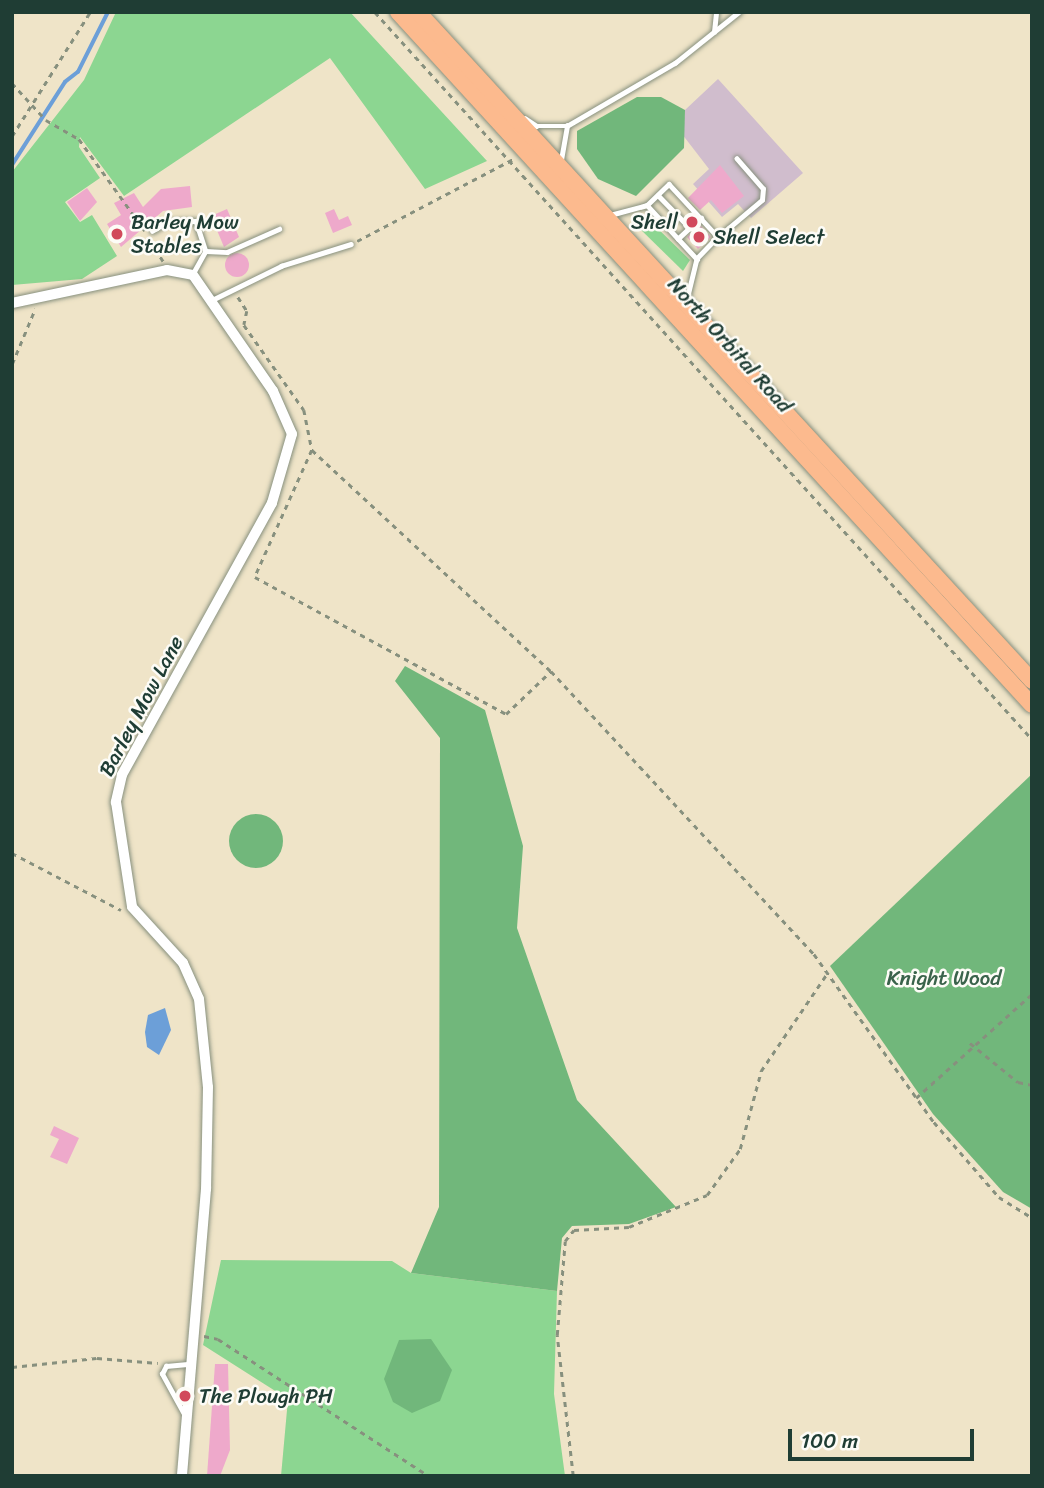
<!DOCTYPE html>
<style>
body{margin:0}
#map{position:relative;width:1044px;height:1488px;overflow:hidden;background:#efe4c8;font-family:Sriracha,sans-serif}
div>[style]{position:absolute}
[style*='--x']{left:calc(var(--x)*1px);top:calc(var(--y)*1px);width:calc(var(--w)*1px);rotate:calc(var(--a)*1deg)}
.industrial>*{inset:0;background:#d0bdcd}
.green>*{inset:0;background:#8cd691}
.forest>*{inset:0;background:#71b77b}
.round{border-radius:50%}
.water>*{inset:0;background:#6c9fd8}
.stream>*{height:3.5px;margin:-1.75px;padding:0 1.75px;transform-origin:1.75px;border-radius:1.75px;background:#6c9fd8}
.building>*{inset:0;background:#eea9cb}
.path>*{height:2.5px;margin-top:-1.25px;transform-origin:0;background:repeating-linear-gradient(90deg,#87907e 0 5px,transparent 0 10px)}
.roads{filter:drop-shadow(0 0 2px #87907e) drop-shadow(0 0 2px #87907e)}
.service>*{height:4.5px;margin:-2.25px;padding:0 2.25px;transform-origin:2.25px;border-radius:2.25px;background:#fff}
.minor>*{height:10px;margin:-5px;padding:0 5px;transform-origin:5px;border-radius:5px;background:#fff}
.trunk>*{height:16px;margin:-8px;padding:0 8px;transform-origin:8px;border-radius:8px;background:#fcba8e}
.dots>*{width:19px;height:19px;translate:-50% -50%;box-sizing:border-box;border:4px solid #fdfcf7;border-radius:50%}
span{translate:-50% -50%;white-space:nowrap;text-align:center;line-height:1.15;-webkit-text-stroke:5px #fdfcf7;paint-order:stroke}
.poi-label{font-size:21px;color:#1f3d34}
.left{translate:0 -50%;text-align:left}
.right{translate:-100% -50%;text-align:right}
.street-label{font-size:21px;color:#1f3d34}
.park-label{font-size:21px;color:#3a634b}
.frame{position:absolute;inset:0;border:14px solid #1f3d34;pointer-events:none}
.scale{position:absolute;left:788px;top:1429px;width:186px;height:32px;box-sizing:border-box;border:4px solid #1f3d34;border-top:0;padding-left:9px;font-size:21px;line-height:24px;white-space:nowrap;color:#1f3d34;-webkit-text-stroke:5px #fdfcf7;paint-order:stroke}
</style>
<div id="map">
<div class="industrial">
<i style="clip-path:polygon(718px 79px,803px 173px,751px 218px,738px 204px,722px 217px,693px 184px,709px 169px,682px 134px,685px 110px)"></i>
</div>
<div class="green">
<i style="clip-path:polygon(116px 12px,350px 12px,487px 161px,425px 189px,330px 58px,124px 196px,80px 137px,79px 147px,100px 178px,65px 202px,80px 222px,92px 215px,117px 256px,82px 279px,12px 285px,12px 172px,84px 80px)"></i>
<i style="clip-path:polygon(648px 219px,690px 260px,683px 271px,635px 224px)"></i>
<i style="clip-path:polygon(221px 1260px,392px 1261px,411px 1273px,557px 1291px,554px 1394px,565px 1476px,281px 1476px,288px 1399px,203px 1345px)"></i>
</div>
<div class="forest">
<i style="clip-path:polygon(637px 97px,661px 97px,685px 110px,684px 148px,636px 196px,598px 179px,577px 149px,577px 131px)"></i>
<i style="clip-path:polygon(405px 666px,485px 710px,523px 846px,517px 928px,577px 1100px,676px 1207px,629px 1224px,572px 1226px,562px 1238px,557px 1291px,411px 1273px,439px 1207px,440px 738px,395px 681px)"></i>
<i style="clip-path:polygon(1032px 774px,1032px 1209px,1003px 1192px,933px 1114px,830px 966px)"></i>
<i class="round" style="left:229px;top:814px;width:54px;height:54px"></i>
<i style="clip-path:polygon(431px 1339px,452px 1370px,440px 1401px,412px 1413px,393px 1402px,384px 1379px,399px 1340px)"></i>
</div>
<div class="water">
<i style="clip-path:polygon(165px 1008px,171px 1030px,159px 1055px,147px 1047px,145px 1032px,148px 1015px)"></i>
</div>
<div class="stream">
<i style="--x:12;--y:165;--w:98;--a:-57.4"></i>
<i style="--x:65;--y:82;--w:16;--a:-38"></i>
<i style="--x:78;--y:72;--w:67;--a:-63.4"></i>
</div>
<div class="building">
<i style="clip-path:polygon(720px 165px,744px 196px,722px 213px,711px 200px,700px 210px,688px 198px)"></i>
<i style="clip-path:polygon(190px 186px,192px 207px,163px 211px,121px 247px,107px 224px,121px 215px,114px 203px,134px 193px,143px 207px,161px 189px)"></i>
<i style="clip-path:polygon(87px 188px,97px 202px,80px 221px,67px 202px)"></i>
<i style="clip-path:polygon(227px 209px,239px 237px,224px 247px,211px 216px)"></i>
<i style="clip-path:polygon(334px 209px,339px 220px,348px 216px,352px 225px,333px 233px,325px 213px)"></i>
<i style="clip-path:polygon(700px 225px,711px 237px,698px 249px,687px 237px)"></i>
<i class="round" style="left:225px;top:253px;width:24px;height:24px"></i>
<i style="clip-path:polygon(54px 1126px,79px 1138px,67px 1164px,50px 1157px,59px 1139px,50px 1135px)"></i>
<i style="clip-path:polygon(215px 1364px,228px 1364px,230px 1450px,220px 1476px,207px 1476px)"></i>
</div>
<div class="path">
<i style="--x:375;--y:12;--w:980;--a:47.9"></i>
<i style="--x:12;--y:83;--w:50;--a:47.4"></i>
<i style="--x:46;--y:120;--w:38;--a:30"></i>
<i style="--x:79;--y:139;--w:113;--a:54.3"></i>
<i style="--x:12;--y:136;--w:146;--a:-57.8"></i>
<i style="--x:150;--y:240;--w:25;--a:58"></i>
<i style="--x:357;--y:241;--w:178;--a:-27.7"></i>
<i style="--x:238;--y:297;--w:17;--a:57"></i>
<i style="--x:247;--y:311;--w:14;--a:102"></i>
<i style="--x:244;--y:325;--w:104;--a:54.8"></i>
<i style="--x:304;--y:410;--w:41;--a:78.7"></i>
<i style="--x:312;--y:450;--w:326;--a:42.8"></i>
<i style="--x:551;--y:671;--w:386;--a:47.1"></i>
<i style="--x:814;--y:954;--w:206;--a:54.5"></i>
<i style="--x:934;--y:1122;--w:99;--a:49.1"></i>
<i style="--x:999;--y:1197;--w:39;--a:32"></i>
<i style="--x:12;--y:364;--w:60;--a:-67.3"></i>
<i style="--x:312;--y:450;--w:139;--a:114.2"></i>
<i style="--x:255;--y:577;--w:286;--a:28.6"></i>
<i style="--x:506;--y:714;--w:62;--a:-43.7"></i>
<i style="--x:12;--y:853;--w:123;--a:27.6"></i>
<i style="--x:970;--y:1043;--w:62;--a:39.1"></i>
<i style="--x:1018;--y:1082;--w:14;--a:12"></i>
<i style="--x:916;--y:1098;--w:156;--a:-41.9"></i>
<i style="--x:204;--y:1336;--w:14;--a:12"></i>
<i style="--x:218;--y:1339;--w:252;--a:33"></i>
<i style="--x:12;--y:1367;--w:85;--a:-6"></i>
<i style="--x:97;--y:1358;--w:61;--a:4.7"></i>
<i style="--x:573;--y:1476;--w:142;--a:-96.5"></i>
<i style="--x:557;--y:1335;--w:94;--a:-85.1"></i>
<i style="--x:565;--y:1241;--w:14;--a:-51"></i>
<i style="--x:574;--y:1230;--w:55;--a:-3.1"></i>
<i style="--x:629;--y:1227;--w:84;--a:-22.3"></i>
<i style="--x:707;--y:1195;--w:57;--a:-54.3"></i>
<i style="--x:740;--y:1149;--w:81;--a:-74.9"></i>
<i style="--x:761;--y:1071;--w:116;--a:-55.9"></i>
</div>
<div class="roads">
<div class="service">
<i style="--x:714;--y:32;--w:20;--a:-84"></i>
<i style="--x:525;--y:118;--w:14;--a:34"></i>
<i style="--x:537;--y:126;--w:30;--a:0"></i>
<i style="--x:567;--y:126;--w:125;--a:-30.3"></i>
<i style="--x:675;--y:63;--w:82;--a:-38.6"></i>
<i style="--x:561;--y:160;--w:35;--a:-80"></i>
<i style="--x:658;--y:195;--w:46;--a:45.9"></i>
<i style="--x:690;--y:228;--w:16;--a:137"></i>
<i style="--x:647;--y:205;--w:74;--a:47.2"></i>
<i style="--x:610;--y:215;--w:38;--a:-15"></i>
<i style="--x:647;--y:205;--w:30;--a:-44"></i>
<i style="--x:669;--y:184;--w:72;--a:47.2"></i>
<i style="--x:718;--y:237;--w:30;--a:134"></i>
<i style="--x:697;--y:259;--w:42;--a:103.7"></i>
<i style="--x:690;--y:228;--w:15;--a:-42"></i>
<i style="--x:152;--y:231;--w:17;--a:-31"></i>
<i style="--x:167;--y:222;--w:29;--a:-2"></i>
<i style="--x:196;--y:221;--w:32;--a:72"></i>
<i style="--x:206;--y:251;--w:26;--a:119"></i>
<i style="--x:718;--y:237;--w:57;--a:-40.1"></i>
<i style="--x:762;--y:200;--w:11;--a:-85"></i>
<i style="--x:763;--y:189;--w:40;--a:-131"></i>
<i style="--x:206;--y:251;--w:21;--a:3"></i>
<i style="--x:227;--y:252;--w:57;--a:-23.9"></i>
<i style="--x:214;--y:299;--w:75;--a:-26.2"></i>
<i style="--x:281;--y:266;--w:73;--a:-17.4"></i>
<i style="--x:185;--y:1416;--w:48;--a:-118.7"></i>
<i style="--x:162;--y:1374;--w:9;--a:-63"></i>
<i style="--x:166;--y:1366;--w:24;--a:-5"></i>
</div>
<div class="minor">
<i style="--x:12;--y:303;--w:158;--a:-12"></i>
<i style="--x:167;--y:270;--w:26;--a:11"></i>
<i style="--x:193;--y:275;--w:141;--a:55.4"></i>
<i style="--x:273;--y:391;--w:47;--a:66.2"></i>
<i style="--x:292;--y:434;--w:72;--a:106.2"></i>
<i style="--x:272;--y:503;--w:311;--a:118.9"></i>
<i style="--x:122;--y:775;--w:28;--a:103"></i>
<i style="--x:116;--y:802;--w:106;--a:81.3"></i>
<i style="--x:132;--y:907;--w:76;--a:47.7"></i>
<i style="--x:183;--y:963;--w:39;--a:66"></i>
<i style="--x:199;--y:999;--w:88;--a:84.2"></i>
<i style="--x:208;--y:1087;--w:102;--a:91.1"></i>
<i style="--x:206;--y:1189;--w:288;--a:94.8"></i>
</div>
<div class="trunk">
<i style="--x:398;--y:12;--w:939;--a:47.55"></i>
<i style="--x:418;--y:12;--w:908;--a:47.45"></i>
</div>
</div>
<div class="dots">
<i style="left:692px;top:222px;background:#d1495b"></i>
<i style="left:117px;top:234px;background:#d1495b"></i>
<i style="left:699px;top:237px;background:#d1495b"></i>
<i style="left:185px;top:1396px;background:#d1495b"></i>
</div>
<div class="poi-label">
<span class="left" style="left:131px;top:234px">Barley Mow<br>Stables</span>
<span class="right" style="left:678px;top:222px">Shell</span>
<span class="left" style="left:713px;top:237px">Shell Select</span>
<span class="left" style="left:199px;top:1396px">The Plough PH</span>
</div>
<div class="street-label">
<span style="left:730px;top:345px;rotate:48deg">North Orbital Road</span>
<span style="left:141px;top:706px;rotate:-62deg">Barley Mow Lane</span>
</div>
<div class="park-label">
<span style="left:944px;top:978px">Knight Wood</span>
</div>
<div class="frame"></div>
<div class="scale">100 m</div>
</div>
